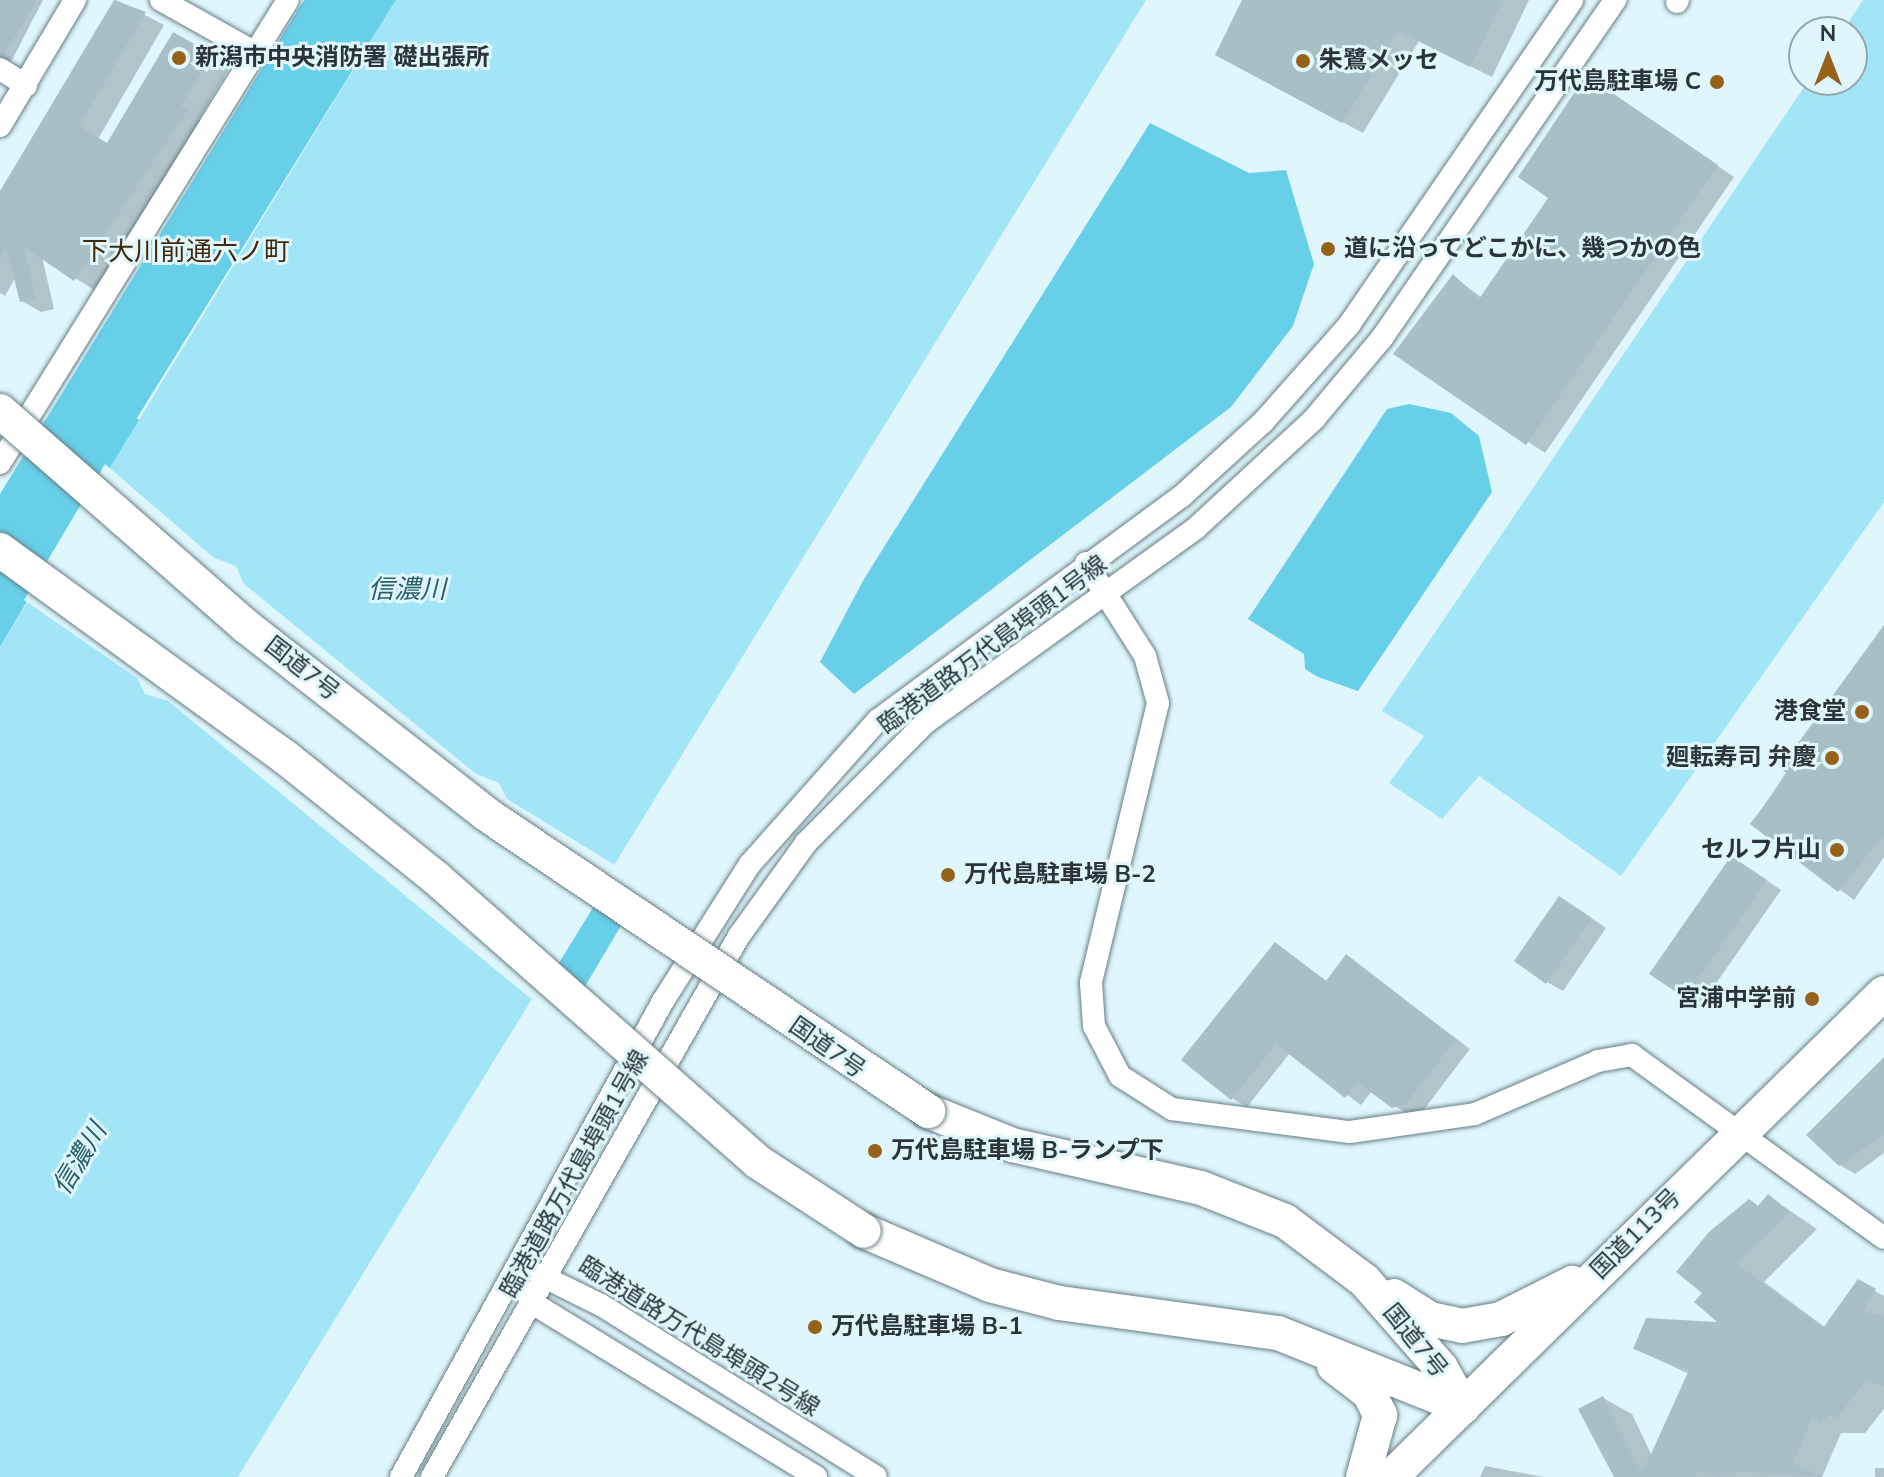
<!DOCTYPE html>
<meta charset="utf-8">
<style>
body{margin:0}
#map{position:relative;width:1884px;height:1477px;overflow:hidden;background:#def6fc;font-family:"Nunito Sans","Noto Sans JP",sans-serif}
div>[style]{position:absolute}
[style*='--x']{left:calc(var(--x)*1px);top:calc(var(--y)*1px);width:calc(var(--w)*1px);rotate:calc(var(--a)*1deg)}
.green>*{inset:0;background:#68cfe8}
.water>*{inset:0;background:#a2e5f7}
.pier>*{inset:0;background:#def6fc}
.shadow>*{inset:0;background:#0003}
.building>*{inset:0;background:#a8bfc5}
.roads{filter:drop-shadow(0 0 2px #677d83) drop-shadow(0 0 2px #677d83)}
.minor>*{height:22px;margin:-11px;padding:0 11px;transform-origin:11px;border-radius:11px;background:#fff}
.highway>*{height:34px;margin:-17px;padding:0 17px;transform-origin:17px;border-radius:17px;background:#fff}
.bridges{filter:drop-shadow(0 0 2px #677d83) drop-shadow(0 0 2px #677d83)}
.highway-bridge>*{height:34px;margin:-17px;padding:0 17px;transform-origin:17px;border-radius:17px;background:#fff}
.dots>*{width:22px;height:22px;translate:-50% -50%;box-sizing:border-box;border:4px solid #def6fc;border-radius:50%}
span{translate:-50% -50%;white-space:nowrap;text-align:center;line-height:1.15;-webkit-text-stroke:6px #def6fc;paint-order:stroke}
.poi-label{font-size:24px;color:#2b3436;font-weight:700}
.left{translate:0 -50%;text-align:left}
.right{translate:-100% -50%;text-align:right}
.street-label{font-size:24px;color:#2b3436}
.neighbourhood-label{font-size:26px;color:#422806}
.water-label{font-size:26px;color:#295e6b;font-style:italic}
.north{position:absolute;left:1788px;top:16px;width:80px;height:80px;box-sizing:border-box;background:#def6fc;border:2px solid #96a8ad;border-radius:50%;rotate:0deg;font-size:22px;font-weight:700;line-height:32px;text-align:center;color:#2b3436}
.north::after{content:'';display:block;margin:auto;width:28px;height:36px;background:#966118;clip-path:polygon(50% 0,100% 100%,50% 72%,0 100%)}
</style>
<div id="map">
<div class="green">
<i style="clip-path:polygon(304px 0,396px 0,137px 418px,622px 924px,584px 988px,48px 566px,0 647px,0 494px)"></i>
<i style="clip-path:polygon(1150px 123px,1249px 173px,1286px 170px,1314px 264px,1293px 326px,1231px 407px,854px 694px,820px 662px,864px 579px)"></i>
<i style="clip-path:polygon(1409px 404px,1451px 413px,1479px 436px,1492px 492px,1358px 691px,1318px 677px,1305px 669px,1304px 654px,1248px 619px,1387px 409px)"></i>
</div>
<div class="water">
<i style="clip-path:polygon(396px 0,1146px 0,238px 1477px,0 1477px,0 647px)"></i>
<i style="clip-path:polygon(1863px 0,1884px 0,1884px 502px,1621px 876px,1479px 776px,1442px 819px,1389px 783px,1424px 736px,1382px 711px,1809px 80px,1852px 80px,1852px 32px,1842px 32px)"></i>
</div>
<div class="pier">
<i style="clip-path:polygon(105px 464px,214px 558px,236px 566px,243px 583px,476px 774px,499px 783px,507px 799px,618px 867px,535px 1002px,168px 701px,145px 694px,137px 678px,24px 600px)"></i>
</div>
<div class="shadow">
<i style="clip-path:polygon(0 0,43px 0,12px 60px,0 65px)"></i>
<i style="clip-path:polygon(116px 0,164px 25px,98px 139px,108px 145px,174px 34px,230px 67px,199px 119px,206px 123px,94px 290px,42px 257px,54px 309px,41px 312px,22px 301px,16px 276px,5px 296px,0 293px,0 194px)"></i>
<i style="clip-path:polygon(1244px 0,1529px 0,1492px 77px,1419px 41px,1363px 133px,1238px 66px)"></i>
<i style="clip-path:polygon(1604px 88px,1734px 177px,1545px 453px,1396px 353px,1453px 276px,1482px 298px,1551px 198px)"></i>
<i style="clip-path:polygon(1884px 628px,1884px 857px,1854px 900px,1752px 823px)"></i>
<i style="clip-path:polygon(1747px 867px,1781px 890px,1701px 1005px,1686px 996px)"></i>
<i style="clip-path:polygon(1575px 907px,1606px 928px,1563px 991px,1547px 982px)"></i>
<i style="clip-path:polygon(1276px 945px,1328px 982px,1347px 957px,1470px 1049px,1422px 1112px,1409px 1115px,1372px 1091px,1361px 1105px,1290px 1053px,1247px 1107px,1232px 1098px)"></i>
<i style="clip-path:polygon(1884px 1060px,1884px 1153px,1855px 1174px,1840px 1165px)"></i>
<i style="clip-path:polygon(1768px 1196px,1817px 1229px,1764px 1282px,1826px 1328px,1859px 1282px,1884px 1296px,1884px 1409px,1865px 1433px,1841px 1433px,1822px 1477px,1616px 1477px,1603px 1398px,1632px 1414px,1652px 1456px,1689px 1374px,1635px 1349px,1723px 1324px,1697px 1302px)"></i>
<i style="clip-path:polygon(1485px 1466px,1544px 1477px,1480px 1477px)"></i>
<i style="clip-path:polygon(1875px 1468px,1884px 1468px,1884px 1477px,1875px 1477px)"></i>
</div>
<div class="building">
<i style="clip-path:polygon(0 0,37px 0,3px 56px,0 55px)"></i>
<i style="clip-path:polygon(114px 0,146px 12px,79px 126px,107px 143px,173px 32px,212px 54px,181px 106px,188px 110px,74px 281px,24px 247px,36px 298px,20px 302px,6px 247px,0 259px,0 191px)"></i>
<i style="clip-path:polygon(1242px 0,1503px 0,1470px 67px,1398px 31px,1342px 123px,1215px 55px)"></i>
<i style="clip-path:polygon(1586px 75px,1718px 165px,1526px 445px,1393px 354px,1453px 274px,1479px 299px,1548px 198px,1518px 177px)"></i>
<i style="clip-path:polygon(1884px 625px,1884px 834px,1838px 892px,1750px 824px,1788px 774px,1780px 768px)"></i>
<i style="clip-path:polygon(1731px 856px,1767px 880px,1685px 998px,1649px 974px)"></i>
<i style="clip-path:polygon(1559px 896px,1592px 918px,1546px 984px,1514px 961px)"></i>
<i style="clip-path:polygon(1275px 942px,1326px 981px,1346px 954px,1456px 1039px,1406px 1104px,1392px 1108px,1357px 1082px,1345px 1098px,1276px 1044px,1231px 1100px,1181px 1060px)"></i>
<i style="clip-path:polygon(1884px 1057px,1884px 1134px,1839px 1166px,1806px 1135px)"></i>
<i style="clip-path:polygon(1768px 1194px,1790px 1212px,1737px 1264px,1823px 1328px,1858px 1279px,1876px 1289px,1863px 1312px,1884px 1316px,1884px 1386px,1866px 1380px,1836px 1419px,1829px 1414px,1821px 1424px,1812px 1417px,1793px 1464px,1823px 1477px,1738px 1471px,1718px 1477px,1700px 1470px,1695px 1477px,1614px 1477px,1578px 1409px,1603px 1396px,1642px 1474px,1689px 1370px,1633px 1349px,1646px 1318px,1717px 1322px,1694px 1302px,1702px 1293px,1676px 1272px,1709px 1232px,1749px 1199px,1758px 1206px)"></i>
</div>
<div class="roads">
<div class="minor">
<i style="--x:161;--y:0;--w:109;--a:29.2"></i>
<i style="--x:1677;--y:2;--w:2;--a:-63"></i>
<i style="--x:0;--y:69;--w:31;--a:32"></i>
<i style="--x:0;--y:126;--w:147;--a:-59.2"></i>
<i style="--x:0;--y:463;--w:545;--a:-58.12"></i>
<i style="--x:1086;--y:563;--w:110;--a:57.6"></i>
<i style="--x:1145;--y:656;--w:49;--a:74.5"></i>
<i style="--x:1158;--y:703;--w:288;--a:103.5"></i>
<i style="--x:1091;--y:983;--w:43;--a:86"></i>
<i style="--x:1094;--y:1026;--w:56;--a:62.5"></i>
<i style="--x:1120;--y:1076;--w:62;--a:32.4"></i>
<i style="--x:1172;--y:1109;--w:179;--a:7.4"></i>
<i style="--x:1350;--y:1132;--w:126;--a:-8.2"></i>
<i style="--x:1475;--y:1114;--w:134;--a:-23.3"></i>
<i style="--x:1598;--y:1061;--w:35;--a:-10"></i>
<i style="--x:1632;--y:1055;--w:311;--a:36"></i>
<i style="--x:540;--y:1275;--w:68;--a:26.2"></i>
<i style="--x:601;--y:1305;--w:324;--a:32"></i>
<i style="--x:526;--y:1292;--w:14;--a:56"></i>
<i style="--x:534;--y:1304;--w:331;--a:31.5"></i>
<i style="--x:401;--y:1477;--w:543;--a:-61.17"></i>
<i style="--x:663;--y:1001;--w:162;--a:-57.6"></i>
<i style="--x:750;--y:864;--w:193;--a:-48.4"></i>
<i style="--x:878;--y:720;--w:378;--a:-36.4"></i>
<i style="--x:1182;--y:496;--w:110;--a:-42.4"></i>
<i style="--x:1263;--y:422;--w:130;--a:-48.4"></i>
<i style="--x:1349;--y:325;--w:394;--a:-55.5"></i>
<i style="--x:432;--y:1477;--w:622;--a:-60.43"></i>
<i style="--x:739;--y:936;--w:115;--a:-54.2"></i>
<i style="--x:806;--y:843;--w:169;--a:-45.2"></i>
<i style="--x:925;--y:723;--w:334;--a:-35.7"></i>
<i style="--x:1196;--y:528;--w:161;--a:-42.7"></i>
<i style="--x:1314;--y:419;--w:106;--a:-50"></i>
<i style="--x:1382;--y:338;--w:411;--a:-55.4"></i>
</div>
<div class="highway">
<i style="--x:928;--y:1111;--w:91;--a:22"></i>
<i style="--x:1012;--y:1145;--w:194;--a:12.8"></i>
<i style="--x:1201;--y:1188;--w:90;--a:21.4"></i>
<i style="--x:1285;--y:1221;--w:99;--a:36.8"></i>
<i style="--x:1364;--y:1280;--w:117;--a:48.8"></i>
<i style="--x:1441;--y:1368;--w:45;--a:60.6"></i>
<i style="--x:864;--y:1231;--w:137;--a:23.2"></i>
<i style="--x:990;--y:1285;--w:71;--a:14.6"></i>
<i style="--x:1059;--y:1303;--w:221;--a:7.8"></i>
<i style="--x:1278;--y:1333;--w:199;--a:21.8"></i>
<i style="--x:1394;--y:1296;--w:43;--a:32.6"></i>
<i style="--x:1430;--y:1319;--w:33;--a:12"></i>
<i style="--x:1462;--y:1326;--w:40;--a:-10"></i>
<i style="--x:1501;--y:1319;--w:80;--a:-26.9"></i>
<i style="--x:1334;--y:1366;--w:44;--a:37.6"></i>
<i style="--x:1369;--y:1393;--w:25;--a:63"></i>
<i style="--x:1380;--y:1415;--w:64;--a:105.3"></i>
<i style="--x:1391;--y:1477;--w:691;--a:-44.47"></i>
</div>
</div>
<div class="bridges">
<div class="highway-bridge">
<i style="--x:0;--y:411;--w:328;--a:41.2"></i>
<i style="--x:247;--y:627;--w:303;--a:38"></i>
<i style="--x:486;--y:814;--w:533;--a:33.9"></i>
<i style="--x:0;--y:550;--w:352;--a:36"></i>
<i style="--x:285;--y:757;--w:193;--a:38.7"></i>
<i style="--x:436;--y:878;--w:429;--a:41.4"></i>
<i style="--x:758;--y:1162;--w:126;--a:33.1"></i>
</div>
</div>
<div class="dots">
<i style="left:179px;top:58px;background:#966118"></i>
<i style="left:1303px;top:61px;background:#966118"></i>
<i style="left:1717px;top:82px;background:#966118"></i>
<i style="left:1328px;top:249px;background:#966118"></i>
<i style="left:1862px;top:712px;background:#966118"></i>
<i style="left:1832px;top:758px;background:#966118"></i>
<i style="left:1837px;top:850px;background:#966118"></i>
<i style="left:948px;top:875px;background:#966118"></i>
<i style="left:1812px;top:999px;background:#966118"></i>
<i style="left:875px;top:1151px;background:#966118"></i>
<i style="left:815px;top:1327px;background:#966118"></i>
</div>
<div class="poi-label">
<span class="left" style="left:195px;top:58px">新潟市中央消防署 礎出張所</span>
<span class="left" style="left:1319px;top:61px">朱鷺メッセ</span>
<span class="right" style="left:1701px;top:82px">万代島駐車場 C</span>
<span class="left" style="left:1344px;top:249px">道に沿ってどこかに、幾つかの色</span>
<span class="right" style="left:1846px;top:712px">港食堂</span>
<span class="right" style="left:1816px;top:758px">廻転寿司 弁慶</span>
<span class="right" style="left:1821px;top:850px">セルフ片山</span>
<span class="left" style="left:964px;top:875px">万代島駐車場 B-2</span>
<span class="right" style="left:1796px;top:999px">宮浦中学前</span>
<span class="left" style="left:891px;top:1151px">万代島駐車場 B-ランプ下</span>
<span class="left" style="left:831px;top:1327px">万代島駐車場 B-1</span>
</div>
<div class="street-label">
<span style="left:993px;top:645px;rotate:-37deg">臨港道路万代島埠頭1号線</span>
<span style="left:302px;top:669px;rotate:38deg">国道7号</span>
<span style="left:827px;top:1048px;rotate:35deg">国道7号</span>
<span style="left:575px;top:1174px;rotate:-61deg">臨港道路万代島埠頭1号線</span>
<span style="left:1636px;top:1234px;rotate:-45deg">国道113号</span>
<span style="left:699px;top:1337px;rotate:32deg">臨港道路万代島埠頭2号線</span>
<span style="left:1415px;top:1341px;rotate:51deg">国道7号</span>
</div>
<div class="neighbourhood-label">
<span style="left:186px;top:252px">下大川前通六ノ町</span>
</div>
<div class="water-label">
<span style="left:407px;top:590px">信濃川</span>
<span style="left:80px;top:1159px;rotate:-59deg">信濃川</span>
</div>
<div class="north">N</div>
</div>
